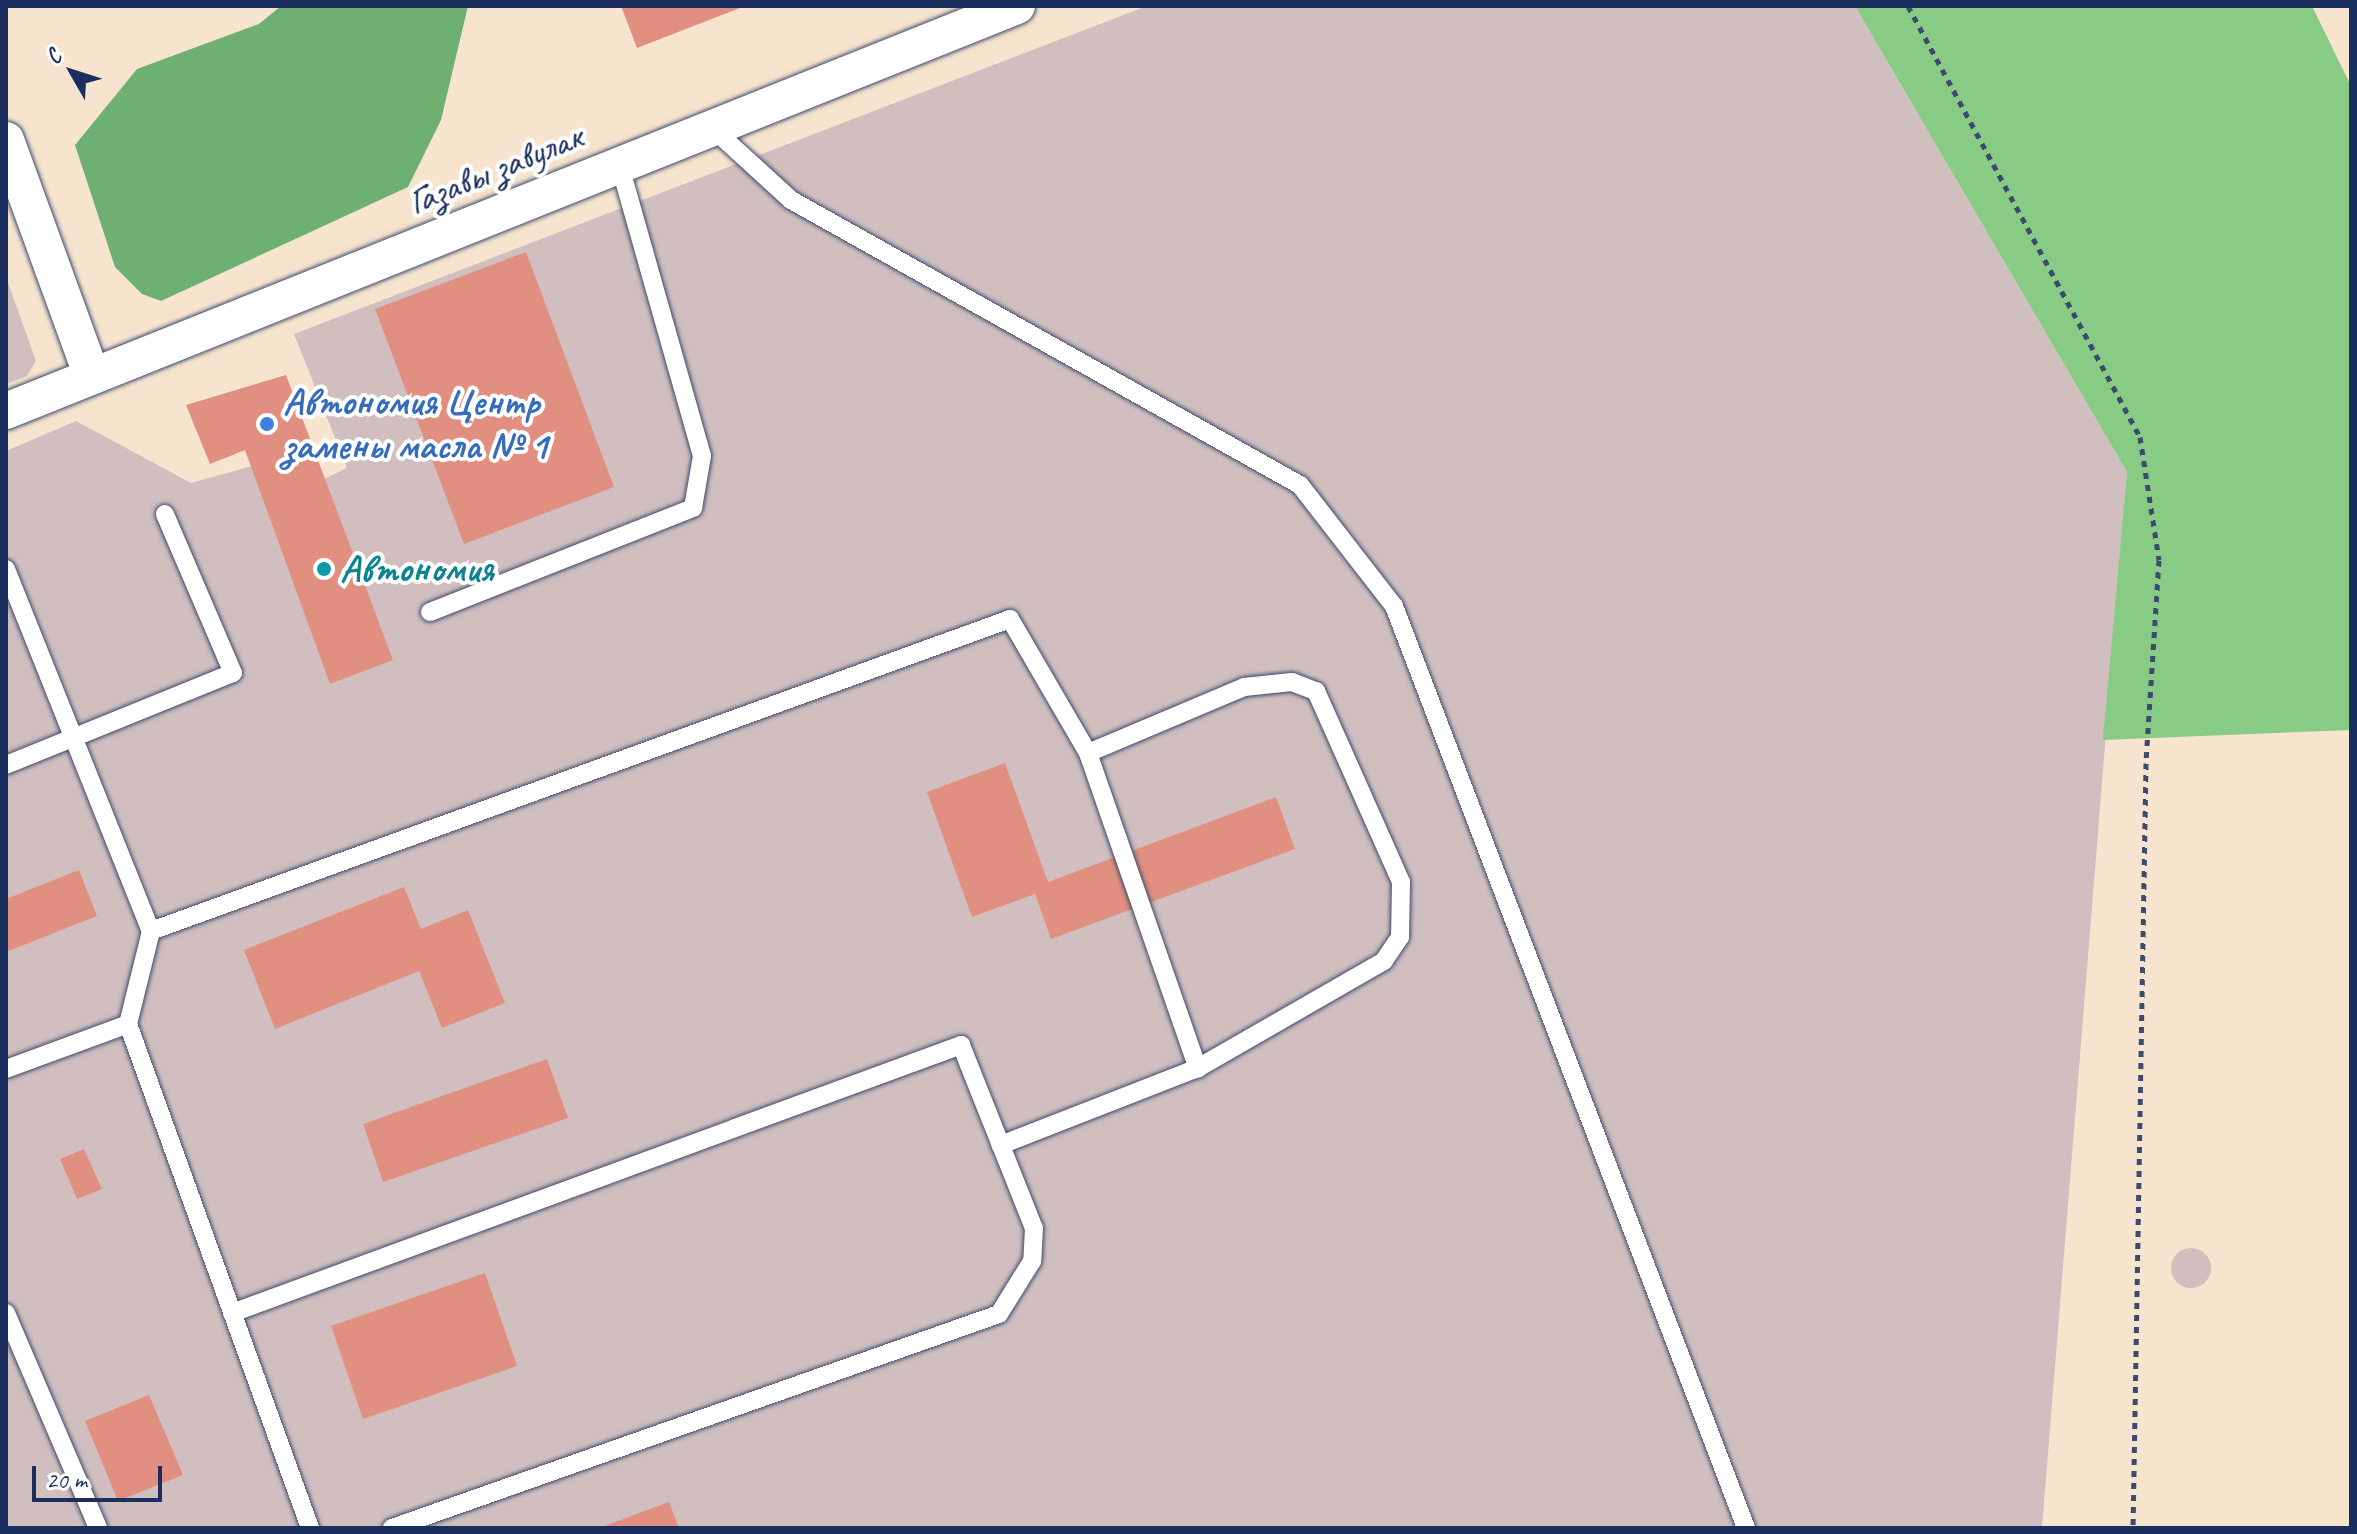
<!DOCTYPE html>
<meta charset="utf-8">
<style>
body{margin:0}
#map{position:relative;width:2357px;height:1534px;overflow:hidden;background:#f7e4cf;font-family:Caveat,sans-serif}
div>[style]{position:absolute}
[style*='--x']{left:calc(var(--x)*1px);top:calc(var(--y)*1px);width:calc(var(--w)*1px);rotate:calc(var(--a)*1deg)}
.industrial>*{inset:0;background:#d1bfbf}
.round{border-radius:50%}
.green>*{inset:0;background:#88cb84}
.forest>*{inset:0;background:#6eaf72}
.building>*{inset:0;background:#e18f80}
.path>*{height:5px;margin-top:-2.5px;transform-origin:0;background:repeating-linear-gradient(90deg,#3c4a6f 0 6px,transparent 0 12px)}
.roads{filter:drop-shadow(0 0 2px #3c4a6f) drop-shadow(0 0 2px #3c4a6f)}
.service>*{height:18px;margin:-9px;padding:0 9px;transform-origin:9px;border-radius:9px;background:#fff}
.minor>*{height:36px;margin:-18px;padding:0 18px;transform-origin:18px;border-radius:18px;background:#fff}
.dots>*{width:22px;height:22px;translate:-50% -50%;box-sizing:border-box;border:4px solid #fff;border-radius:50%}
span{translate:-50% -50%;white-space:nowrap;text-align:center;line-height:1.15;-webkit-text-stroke:8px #fff;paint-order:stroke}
.street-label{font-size:38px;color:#1b2f5e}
.shop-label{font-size:38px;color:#366cbe;font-weight:700}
.left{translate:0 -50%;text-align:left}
.culture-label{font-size:38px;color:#0d838f;font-weight:700}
.frame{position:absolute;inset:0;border:8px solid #1b2f5e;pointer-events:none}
.north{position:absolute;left:32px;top:32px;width:80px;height:80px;-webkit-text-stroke:6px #fff;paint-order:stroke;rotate:309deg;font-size:22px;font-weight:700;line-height:32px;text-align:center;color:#1b2f5e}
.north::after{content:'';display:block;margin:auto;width:28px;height:36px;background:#1b2f5e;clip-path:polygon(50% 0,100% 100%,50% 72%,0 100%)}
.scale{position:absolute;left:32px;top:1466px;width:130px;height:36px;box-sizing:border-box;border:4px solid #1b2f5e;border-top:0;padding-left:10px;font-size:24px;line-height:28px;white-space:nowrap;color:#1b2f5e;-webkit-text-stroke:6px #fff;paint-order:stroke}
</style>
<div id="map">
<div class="industrial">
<i style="clip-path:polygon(1147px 6px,1855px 6px,2127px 472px,2042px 1528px,6px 1528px,6px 451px,76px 421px,191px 483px,252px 466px,324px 479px,347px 468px,294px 334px)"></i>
<i style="clip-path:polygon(6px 277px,36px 361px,27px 376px,6px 384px)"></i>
<i class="round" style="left:2171px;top:1248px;width:40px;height:40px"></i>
</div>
<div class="green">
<i style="clip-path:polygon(1855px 6px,2312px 6px,2351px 86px,2351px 730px,2103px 740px,2127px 472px)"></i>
</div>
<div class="forest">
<i style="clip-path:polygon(281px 6px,468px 6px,441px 120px,408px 187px,161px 301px,142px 294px,115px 267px,75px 145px,137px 69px,259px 24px)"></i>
</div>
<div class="building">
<i style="clip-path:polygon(621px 6px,745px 6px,637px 48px)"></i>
<i style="clip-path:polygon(526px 252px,614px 487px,464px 544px,375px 309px)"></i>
<i style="clip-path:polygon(286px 375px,393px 660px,330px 684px,245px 450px,210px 464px,186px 405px)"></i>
<i style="clip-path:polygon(1005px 763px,1048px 882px,1276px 797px,1295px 849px,1051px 939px,1035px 894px,972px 917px,927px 792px)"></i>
<i style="clip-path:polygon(79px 870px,97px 916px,6px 952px,6px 899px)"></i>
<i style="clip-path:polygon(404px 887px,421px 929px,468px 910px,505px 1003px,442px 1028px,419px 971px,275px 1029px,244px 950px)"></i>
<i style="clip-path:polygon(547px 1059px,568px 1118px,383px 1182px,363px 1124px)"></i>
<i style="clip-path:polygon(84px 1149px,102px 1189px,77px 1199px,60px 1159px)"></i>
<i style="clip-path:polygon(485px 1273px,517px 1366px,363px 1419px,331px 1326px)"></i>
<i style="clip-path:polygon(149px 1395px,183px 1475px,118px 1501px,85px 1421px)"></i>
<i style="clip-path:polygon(669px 1502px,679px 1528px,599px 1528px)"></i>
</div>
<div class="path">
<i style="--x:1908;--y:6;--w:489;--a:61.7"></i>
<i style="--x:2140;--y:437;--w:124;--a:81.2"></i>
<i style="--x:2159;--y:560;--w:203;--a:93.7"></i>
<i style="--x:2146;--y:763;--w:765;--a:90.97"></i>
</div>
<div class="roads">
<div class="service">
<i style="--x:710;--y:126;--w:110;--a:42.4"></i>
<i style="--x:791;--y:200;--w:583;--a:29.25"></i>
<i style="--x:1300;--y:485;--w:153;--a:52.2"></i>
<i style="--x:1394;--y:606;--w:987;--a:69.1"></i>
<i style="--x:6;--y:569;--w:390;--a:68.2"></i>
<i style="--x:430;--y:612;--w:283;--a:-21.6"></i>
<i style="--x:693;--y:508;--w:53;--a:-80.2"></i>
<i style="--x:702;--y:456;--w:305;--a:-105.8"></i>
<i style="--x:1088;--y:753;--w:334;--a:70.8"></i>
<i style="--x:6;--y:765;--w:245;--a:-22.1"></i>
<i style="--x:233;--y:673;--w:173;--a:-113.2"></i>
<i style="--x:128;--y:1024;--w:96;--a:-76.1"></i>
<i style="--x:151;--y:931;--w:914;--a:-19.96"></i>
<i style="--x:1010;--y:619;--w:155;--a:59.8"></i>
<i style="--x:1088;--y:753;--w:169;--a:-22.9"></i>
<i style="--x:1244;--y:687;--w:48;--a:-5.9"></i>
<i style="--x:1292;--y:682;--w:26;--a:21"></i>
<i style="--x:1316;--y:691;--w:209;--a:66"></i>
<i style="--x:1401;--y:882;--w:55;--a:91"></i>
<i style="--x:1400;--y:937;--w:29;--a:124"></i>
<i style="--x:1384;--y:961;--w:215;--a:150.1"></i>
<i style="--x:1198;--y:1068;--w:212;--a:158.7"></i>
<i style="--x:6;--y:1069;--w:130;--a:-20.2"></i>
<i style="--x:128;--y:1024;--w:536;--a:70.14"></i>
<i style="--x:6;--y:1313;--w:234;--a:66.8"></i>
<i style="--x:232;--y:1313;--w:777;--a:-20.18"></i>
<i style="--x:961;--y:1045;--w:197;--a:68.3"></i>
<i style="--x:1034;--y:1228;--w:33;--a:93"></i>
<i style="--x:1032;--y:1261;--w:62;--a:121.9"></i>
<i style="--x:999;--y:1314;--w:644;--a:160.58"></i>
</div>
<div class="minor">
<i style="--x:6;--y:140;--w:248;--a:70"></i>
<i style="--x:6;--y:411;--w:1089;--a:-21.83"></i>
</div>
</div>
<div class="dots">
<i style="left:267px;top:424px;background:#3f7fe0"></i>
<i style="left:324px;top:569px;background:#0f9aa8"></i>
</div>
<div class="street-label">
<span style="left:495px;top:169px;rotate:-22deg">Газавы завулак</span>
</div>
<div class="shop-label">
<span class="left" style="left:283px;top:424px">Автономия Центр<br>замены масла № 1</span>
</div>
<div class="culture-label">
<span class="left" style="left:340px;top:569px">Автономия</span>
</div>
<div class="frame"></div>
<div class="north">С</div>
<div class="scale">20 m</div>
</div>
